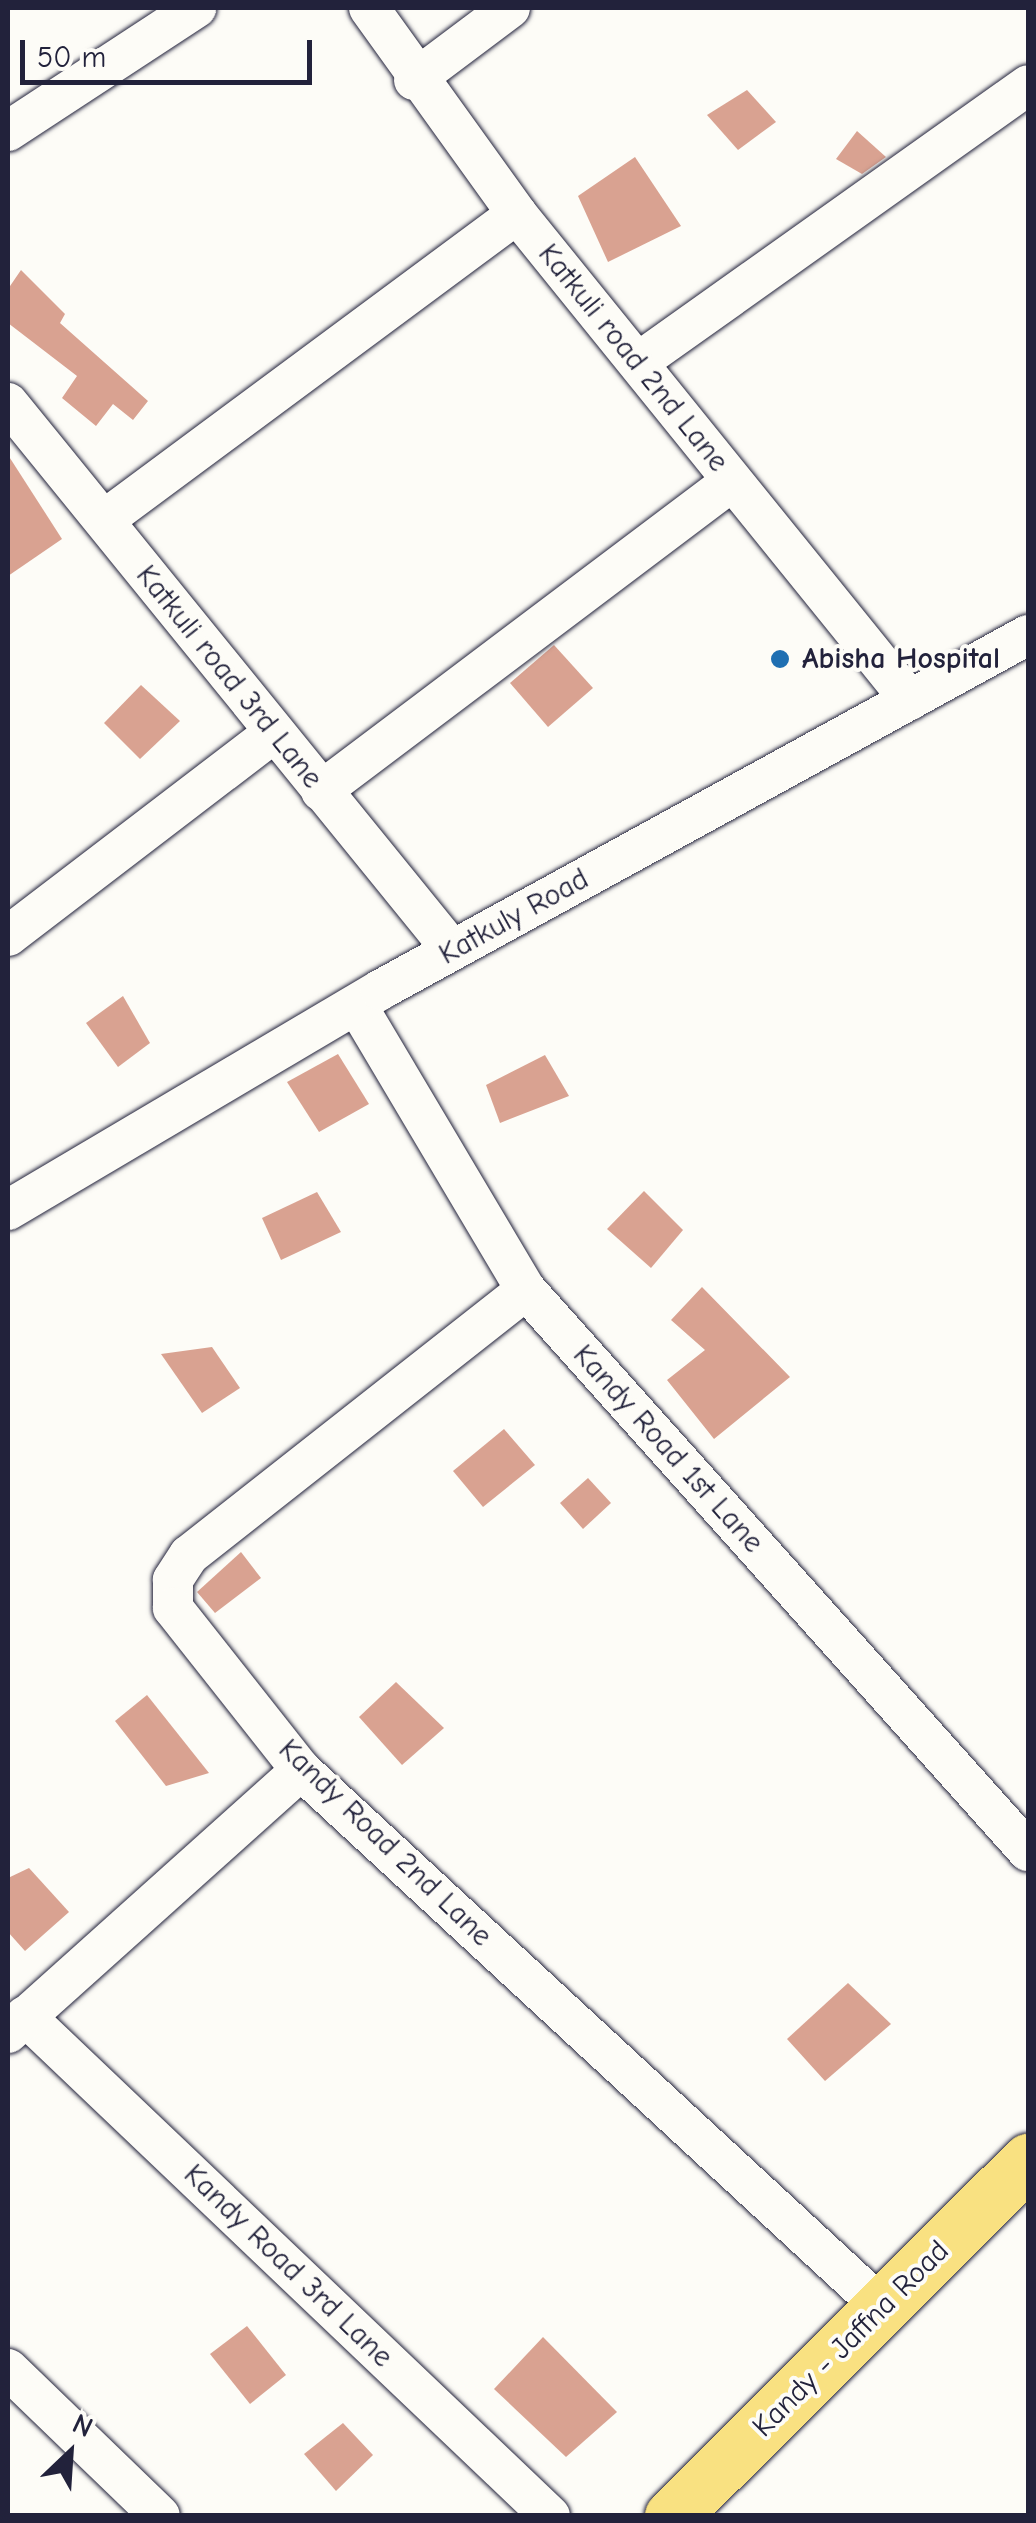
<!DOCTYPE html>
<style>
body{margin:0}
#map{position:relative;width:1036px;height:2523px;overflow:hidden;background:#fdfcf7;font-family:"Comic Neue",sans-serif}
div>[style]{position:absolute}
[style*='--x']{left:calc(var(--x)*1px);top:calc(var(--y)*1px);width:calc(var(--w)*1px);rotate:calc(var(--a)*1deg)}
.building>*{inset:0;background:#d9a291}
.roads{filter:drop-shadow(0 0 2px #22223b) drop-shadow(0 0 2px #22223b)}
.street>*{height:40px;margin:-20px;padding:0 20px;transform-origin:20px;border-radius:20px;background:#fdfcf7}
.highway>*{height:55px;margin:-27.5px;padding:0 27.5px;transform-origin:27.5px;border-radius:27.5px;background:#f9e181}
.dots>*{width:28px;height:28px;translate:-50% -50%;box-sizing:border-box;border:5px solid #fdfcf7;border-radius:50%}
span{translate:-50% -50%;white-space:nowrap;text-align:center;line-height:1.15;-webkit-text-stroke:8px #fdfcf7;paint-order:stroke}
.street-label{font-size:30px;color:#22223b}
.poi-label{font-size:30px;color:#22223b;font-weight:700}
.left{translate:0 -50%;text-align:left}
.frame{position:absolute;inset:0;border:10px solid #22223b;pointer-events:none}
.north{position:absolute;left:20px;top:2403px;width:100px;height:100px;-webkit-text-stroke:8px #fdfcf7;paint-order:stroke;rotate:25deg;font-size:28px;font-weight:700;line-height:40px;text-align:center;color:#22223b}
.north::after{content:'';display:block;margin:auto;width:35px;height:45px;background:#22223b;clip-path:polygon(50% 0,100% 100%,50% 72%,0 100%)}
.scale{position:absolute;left:20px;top:40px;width:292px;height:45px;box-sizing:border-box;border:5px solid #22223b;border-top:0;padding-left:12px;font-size:30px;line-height:35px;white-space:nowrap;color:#22223b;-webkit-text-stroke:8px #fdfcf7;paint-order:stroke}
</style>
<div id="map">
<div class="building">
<i style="clip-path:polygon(747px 90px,776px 122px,738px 150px,707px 115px)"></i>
<i style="clip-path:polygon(857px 131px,886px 157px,862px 174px,836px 159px)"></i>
<i style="clip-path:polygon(635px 157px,681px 226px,608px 262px,578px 196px)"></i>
<i style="clip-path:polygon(21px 270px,65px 314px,60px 323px,148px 401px,133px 420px,113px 404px,96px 426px,62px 398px,77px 376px,8px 323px,8px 289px)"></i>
<i style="clip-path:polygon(8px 455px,62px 539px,8px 576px)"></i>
<i style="clip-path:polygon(554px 645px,593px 688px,548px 727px,510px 683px)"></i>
<i style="clip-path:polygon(141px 685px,180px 721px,140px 759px,104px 723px)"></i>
<i style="clip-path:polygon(123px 996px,150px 1043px,118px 1067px,86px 1023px)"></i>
<i style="clip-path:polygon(338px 1054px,369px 1104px,319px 1132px,287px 1082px)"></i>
<i style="clip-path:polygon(545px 1055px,569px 1096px,500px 1123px,486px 1085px)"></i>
<i style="clip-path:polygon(644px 1191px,683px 1230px,651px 1268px,607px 1229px)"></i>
<i style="clip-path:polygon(317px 1192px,341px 1232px,281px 1260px,262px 1218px)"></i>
<i style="clip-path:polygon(702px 1287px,790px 1377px,714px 1439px,667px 1380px,705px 1350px,671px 1320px)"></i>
<i style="clip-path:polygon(212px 1347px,240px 1388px,202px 1413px,161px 1354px)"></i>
<i style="clip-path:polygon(504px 1429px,535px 1465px,483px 1507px,453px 1471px)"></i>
<i style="clip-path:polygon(588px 1478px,611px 1503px,583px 1529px,560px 1503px)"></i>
<i style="clip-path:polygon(241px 1552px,261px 1578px,215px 1613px,197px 1592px)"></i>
<i style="clip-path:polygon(396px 1682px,444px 1728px,402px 1765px,359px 1717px)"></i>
<i style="clip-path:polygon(147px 1695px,209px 1773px,166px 1786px,115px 1721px)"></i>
<i style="clip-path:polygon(29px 1868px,69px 1912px,25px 1951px,8px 1932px,8px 1878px)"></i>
<i style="clip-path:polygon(848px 1983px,891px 2024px,825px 2081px,787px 2039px)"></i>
<i style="clip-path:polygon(247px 2326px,286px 2375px,250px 2404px,210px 2354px)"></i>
<i style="clip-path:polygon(543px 2337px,617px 2412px,566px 2457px,494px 2389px)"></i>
<i style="clip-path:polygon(343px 2423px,373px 2455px,336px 2491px,304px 2454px)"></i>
</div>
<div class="roads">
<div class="street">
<i style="--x:369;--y:8;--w:254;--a:54.3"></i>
<i style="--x:517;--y:214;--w:625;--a:51.04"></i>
<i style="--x:414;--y:80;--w:120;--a:-36.9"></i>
<i style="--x:8;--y:131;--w:225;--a:-33.2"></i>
<i style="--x:640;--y:361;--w:476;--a:-35.4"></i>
<i style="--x:8;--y:403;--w:705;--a:50.93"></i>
<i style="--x:104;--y:520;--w:514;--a:-36.54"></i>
<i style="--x:321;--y:791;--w:513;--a:-37"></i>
<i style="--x:8;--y:936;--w:332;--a:-37.4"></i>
<i style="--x:359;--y:1009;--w:327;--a:59.3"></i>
<i style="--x:526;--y:1290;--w:753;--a:48.18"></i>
<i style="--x:8;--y:1210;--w:432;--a:-30.6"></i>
<i style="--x:380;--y:990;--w:739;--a:-28.72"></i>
<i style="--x:526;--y:1290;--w:429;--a:141.8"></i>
<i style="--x:189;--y:1555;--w:30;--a:123"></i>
<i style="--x:173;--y:1580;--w:28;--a:90"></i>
<i style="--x:173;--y:1608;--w:206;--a:51.7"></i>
<i style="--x:301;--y:1770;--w:794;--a:42.75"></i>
<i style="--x:25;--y:2016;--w:725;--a:43.6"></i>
<i style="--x:8;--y:2033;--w:394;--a:-41.9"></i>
<i style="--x:8;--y:2369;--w:211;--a:44"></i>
</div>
<div class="highway">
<i style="--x:672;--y:2516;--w:503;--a:-44.92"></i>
</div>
</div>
<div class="dots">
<i style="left:780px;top:659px;background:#1f6fb2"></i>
</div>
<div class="street-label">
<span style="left:633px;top:358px;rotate:51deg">Katkuli road 2nd Lane</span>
<span style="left:229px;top:677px;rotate:51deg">Katkuli road 3rd Lane</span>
<span style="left:514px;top:917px;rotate:-29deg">Katkuly Road</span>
<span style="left:668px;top:1449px;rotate:48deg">Kandy Road 1st Lane</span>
<span style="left:385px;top:1843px;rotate:44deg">Kandy Road 2nd Lane</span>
<span style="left:288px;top:2266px;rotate:44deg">Kandy Road 3rd Lane</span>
<span style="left:851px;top:2339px;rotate:-45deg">Kandy - Jaffna Road</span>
</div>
<div class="poi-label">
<span class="left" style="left:802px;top:659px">Abisha Hospital</span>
</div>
<div class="frame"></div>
<div class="north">N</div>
<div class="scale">50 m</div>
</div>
